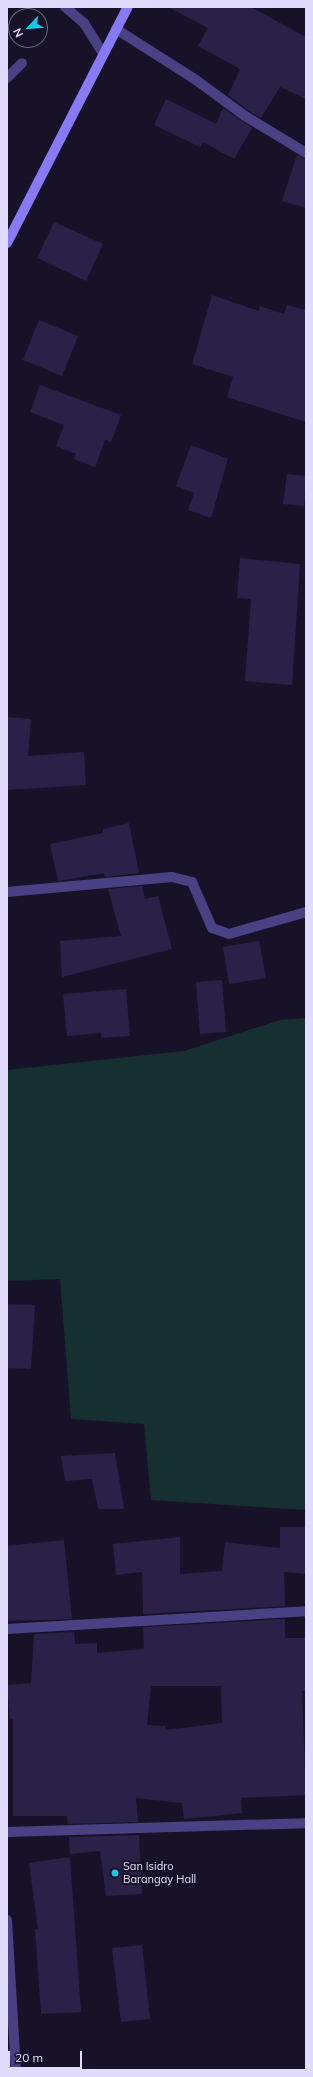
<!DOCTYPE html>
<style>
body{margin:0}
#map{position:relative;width:313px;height:2077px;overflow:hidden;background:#181228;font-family:Mulish,sans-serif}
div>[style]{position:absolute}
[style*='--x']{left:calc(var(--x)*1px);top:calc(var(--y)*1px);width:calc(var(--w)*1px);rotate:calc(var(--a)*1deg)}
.green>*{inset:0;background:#163031}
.building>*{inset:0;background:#2b2047}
.street>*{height:10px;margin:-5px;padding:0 5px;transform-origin:5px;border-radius:5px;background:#494183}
.secondary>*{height:10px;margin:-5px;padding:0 5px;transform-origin:5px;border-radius:5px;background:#887af5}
.dots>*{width:11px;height:11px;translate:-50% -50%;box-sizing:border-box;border:2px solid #181228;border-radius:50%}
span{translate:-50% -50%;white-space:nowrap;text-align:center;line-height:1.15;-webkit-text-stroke:4px #181228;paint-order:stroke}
.poi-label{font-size:11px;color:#e2dcfc}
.left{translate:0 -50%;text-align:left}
.frame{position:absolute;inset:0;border:8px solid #e2dcfc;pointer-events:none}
.north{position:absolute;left:8px;top:8px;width:40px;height:40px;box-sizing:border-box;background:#181228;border:1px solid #69637d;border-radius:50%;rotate:244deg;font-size:11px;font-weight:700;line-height:16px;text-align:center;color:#e2dcfc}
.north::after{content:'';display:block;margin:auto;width:14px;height:18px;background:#17c5ed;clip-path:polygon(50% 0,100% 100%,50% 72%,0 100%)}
.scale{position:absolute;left:8px;top:2051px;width:74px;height:18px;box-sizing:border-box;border:2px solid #e2dcfc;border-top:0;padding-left:5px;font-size:12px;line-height:14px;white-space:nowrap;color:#e2dcfc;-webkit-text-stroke:3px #181228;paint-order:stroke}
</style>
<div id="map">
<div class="green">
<i style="clip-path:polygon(306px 1018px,306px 1510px,151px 1500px,144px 1424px,71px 1419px,60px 1279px,7px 1281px,7px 1070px,184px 1051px,280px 1020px)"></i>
</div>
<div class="building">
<i style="clip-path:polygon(168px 7px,251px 7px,306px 37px,306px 99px,280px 87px,261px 118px,249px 111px,228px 95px,240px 69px,198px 46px,208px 28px)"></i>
<i style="clip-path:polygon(166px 99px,216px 124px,223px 108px,252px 128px,234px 159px,203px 142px,200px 147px,154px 125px)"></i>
<i style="clip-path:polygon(297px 155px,306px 159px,306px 208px,282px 201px)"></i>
<i style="clip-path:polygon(54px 222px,103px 244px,86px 281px,37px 258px)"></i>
<i style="clip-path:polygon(212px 295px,259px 311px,260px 306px,284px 314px,287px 305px,306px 310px,306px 422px,227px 397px,233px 377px,192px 364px)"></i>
<i style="clip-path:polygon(39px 320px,78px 336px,62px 376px,23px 360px)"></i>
<i style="clip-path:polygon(40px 385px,121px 415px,111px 442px,105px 440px,95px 467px,74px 459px,76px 454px,56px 446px,64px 425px,30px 412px)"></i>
<i style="clip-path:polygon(191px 445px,228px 459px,211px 518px,188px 510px,194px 493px,176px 486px)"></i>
<i style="clip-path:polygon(287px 474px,306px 476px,304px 506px,283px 504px)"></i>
<i style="clip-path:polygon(240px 558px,300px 564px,292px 685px,245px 681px,251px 599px,237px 598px)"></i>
<i style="clip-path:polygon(7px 717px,31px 719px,28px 756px,84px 752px,86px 785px,7px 790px)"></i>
<i style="clip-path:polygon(129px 823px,139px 873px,105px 877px,104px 873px,58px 881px,50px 844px,103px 833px,103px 829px)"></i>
<i style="clip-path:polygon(142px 886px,145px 899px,158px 896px,172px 949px,62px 977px,60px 941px,121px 936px,108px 889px)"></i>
<i style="clip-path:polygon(259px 941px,266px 978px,229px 984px,223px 947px)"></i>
<i style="clip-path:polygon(222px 980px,226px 1032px,200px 1034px,196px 982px)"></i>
<i style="clip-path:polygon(126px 989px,130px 1036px,101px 1038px,101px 1033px,67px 1036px,63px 994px)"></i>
<i style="clip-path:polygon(7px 1304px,35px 1305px,31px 1369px,7px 1368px)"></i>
<i style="clip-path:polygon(115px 1453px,124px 1509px,98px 1509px,92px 1479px,65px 1481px,61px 1456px)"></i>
<i style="clip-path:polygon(280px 1527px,306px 1527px,306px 1574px,284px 1572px,285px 1606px,143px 1614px,142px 1572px,116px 1575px,113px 1544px,180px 1537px,180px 1574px,222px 1571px,225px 1542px,280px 1548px)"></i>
<i style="clip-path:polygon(64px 1540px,72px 1619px,7px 1621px,7px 1546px)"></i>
<i style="clip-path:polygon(evenodd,285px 1619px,285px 1638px,306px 1638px,306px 1691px,302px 1691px,306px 1795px,241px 1798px,242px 1813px,184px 1819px,182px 1803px,136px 1798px,138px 1822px,68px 1824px,67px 1816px,13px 1816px,13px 1719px,10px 1719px,7px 1685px,31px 1683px,34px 1634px,74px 1632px,75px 1644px,97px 1643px,97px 1653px,144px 1649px,143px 1627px,285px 1619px,151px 1686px,221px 1686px,222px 1723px,165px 1730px,165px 1726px,147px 1725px,151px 1686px)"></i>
<i style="clip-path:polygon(139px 1835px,142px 1894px,106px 1896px,100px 1851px,70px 1854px,69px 1837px)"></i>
<i style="clip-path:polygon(70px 1857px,81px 2012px,41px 2014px,35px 1929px,38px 1929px,29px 1863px)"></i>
<i style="clip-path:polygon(142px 1945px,150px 2019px,121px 2022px,112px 1948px)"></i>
</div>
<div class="street">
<i style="--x:65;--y:7;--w:25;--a:40"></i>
<i style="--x:84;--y:23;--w:36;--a:58"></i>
<i style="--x:116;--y:29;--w:95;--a:32.5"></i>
<i style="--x:196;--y:80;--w:61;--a:36.3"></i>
<i style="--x:245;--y:116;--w:71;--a:31.2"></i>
<i style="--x:7;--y:78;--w:21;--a:-45"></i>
<i style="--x:7;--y:892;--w:166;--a:-5.2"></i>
<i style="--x:172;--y:877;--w:21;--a:14"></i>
<i style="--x:192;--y:882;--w:50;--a:66.5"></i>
<i style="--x:212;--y:928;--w:18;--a:19"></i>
<i style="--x:229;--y:934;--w:80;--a:-15.9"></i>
<i style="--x:7;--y:1629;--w:300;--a:-3.4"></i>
<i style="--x:7;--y:1832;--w:299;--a:-1.7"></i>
<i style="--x:7;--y:1920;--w:150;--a:86.6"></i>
</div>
<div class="secondary">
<i style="--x:7;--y:243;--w:265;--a:-62.9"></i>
</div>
<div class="dots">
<i style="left:115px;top:1873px;background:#17c5ed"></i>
</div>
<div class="poi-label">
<span class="left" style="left:123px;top:1873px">San Isidro<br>Barangay Hall</span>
</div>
<div class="frame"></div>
<div class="north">N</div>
<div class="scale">20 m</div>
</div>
